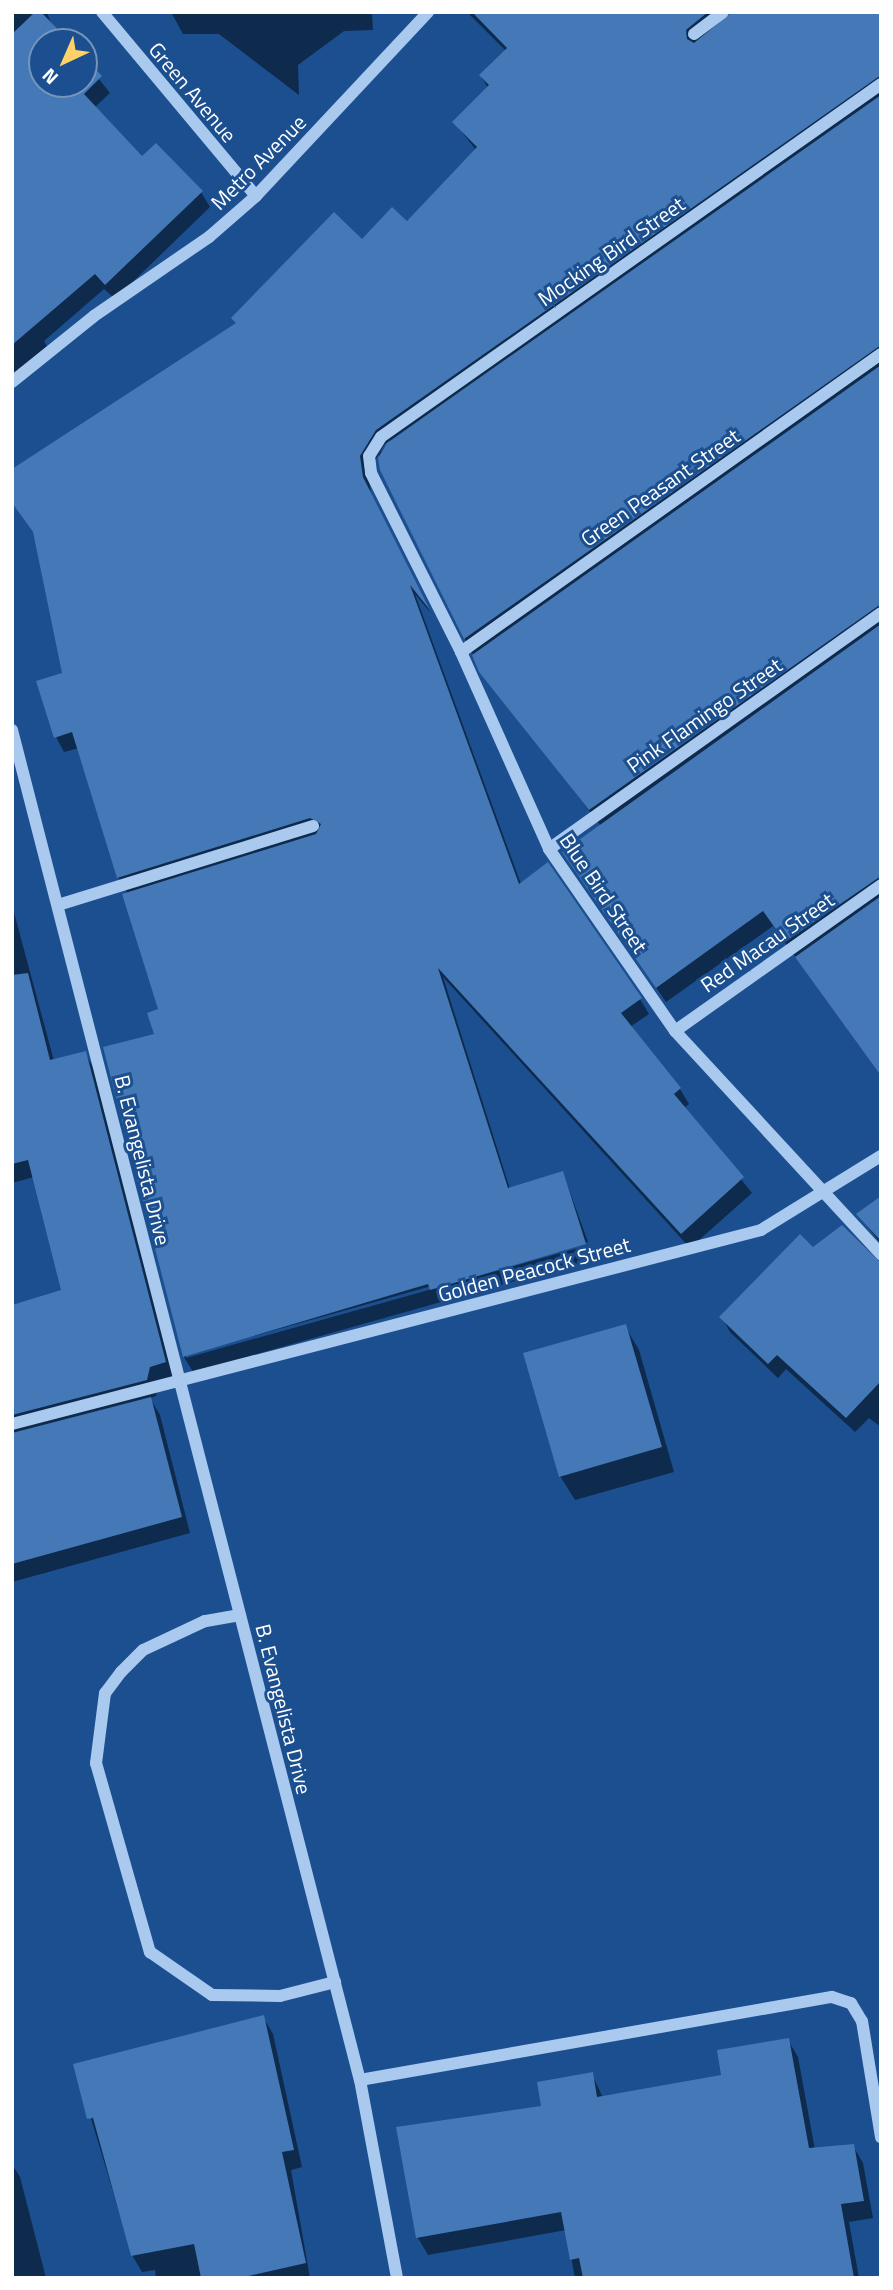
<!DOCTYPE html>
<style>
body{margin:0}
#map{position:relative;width:893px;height:2290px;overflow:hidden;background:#1b4f8f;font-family:"Titillium Web",sans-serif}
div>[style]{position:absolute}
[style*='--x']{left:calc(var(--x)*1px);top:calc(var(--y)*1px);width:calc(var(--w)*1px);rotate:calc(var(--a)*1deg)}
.shadow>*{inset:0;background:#0007}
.building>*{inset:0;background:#4478b7}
.minor>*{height:12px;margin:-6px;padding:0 6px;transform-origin:6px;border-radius:6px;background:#a9c9ee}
span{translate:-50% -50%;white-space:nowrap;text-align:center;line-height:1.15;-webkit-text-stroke:6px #1b4f8f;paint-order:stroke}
.street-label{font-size:21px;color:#fff}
.frame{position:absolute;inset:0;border:14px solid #fff;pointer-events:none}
.north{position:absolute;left:28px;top:28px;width:70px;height:70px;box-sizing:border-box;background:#1b4f8f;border:2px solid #7695bc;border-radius:50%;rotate:224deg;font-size:19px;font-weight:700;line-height:28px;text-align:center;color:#fff}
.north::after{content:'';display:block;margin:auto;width:24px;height:32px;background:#ffd166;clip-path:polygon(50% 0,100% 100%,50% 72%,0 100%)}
</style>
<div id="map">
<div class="shadow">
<i style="clip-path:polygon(12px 12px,47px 12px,52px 27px,67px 42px,42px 42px,42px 84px,84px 84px,84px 60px,110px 93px,94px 108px,142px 158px,201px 192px,210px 207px,115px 299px,104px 289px,44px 341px,49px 350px,12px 375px)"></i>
<i style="clip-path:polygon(171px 12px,372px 12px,373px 30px,344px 31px,298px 65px,299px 95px,219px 34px,183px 34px)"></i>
<i style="clip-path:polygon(467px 12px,881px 12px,881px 1076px,773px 926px,666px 1002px,564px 853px,601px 826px,481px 671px,381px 470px,379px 454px,391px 439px,384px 445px,368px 472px,371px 494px,430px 612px,415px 594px,521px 884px,640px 999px,649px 1014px,630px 1027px,680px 1089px,689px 1104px,684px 1108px,752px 1193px,690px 1248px,443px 977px,510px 1189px,563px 1173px,588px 1242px,186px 1355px,186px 1358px,589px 1245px,593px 1259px,193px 1372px,184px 1357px,105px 1048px,156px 1035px,160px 1010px,128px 894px,118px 877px,79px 748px,64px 752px,56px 737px,64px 674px,36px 536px,12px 503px,12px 471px,363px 241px,407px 223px,476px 150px,454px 122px,488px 88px,481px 76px,506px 51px)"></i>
<i style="clip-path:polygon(12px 905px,54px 1061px,85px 1053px,94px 1069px,174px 1379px,159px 1383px,156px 1396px,150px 1398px,160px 1415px,190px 1533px,12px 1582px,12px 1305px,63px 1291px,34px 1177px,12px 1183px)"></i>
<i style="clip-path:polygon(881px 1198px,881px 1244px,859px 1215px)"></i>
<i style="clip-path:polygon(813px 1249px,881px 1262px,881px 1427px,869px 1418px,855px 1432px,786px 1369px,778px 1378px,730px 1332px,722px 1317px)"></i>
<i style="clip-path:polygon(625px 1326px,639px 1350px,674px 1472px,575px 1500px,560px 1476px)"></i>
<i style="clip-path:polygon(263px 2017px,273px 2034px,302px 2167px,291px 2170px,310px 2278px,156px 2278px,155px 2270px,142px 2272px,132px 2255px,75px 2065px)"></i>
<i style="clip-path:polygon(788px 2040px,798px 2057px,815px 2150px,853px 2146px,863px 2163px,873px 2218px,849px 2222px,859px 2278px,575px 2278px,566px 2230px,428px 2255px,418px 2238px,398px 2129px,543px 2107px,592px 2074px,603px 2098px,723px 2076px)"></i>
<i style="clip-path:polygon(12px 2164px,20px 2177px,46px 2278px,12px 2278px)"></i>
</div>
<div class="building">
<i style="clip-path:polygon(35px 12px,41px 12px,70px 42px,42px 42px,42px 84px,84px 84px,84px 57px,102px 76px,84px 94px,142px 156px,156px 143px,203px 191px,105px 285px,95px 274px,12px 345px,12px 34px)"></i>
<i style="clip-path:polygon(472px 12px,708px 12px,686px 30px,687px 39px,694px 43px,732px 12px,881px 12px,881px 75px,376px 430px,360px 456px,363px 477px,430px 610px,410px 585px,519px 884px,548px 862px,642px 998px,621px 1013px,681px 1088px,674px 1094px,744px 1177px,681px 1234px,438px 968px,508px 1188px,563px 1171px,586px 1244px,430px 1290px,428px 1284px,183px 1357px,103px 1047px,154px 1034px,147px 1013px,158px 1009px,122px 894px,316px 834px,321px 824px,310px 818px,117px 878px,72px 732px,54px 738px,36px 681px,62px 673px,33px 532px,12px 503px,12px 469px,236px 323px,231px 318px,334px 212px,362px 239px,392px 207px,407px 221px,477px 147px,452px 122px,489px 85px,479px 75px,507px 48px)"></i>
<i style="clip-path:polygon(881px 95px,881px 345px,464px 639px,380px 470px,378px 458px,387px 443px)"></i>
<i style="clip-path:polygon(881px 365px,881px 604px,589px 810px,479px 672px,472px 655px)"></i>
<i style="clip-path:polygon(881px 624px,881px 876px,785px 942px,763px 911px,656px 988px,562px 852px)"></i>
<i style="clip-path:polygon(881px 896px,881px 1076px,795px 957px)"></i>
<i style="clip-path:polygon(28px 973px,50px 1060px,86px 1051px,166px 1362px,150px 1367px,147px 1380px,12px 1415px,12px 1305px,61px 1290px,28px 1160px,12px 1164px,12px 975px)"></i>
<i style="clip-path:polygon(881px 1196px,881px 1241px,856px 1214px)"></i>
<i style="clip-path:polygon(842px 1225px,881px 1263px,881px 1381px,846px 1418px,777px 1355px,768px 1364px,719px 1317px,800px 1234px,813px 1247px)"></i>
<i style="clip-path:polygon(626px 1324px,662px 1447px,559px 1477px,523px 1353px)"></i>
<i style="clip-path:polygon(151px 1397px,182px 1517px,12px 1564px,12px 1433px)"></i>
<i style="clip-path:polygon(264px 2015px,294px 2150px,282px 2152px,306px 2263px,240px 2278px,201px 2278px,194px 2244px,131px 2256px,93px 2118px,87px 2119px,73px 2064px)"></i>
<i style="clip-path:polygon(789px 2038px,809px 2148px,854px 2144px,864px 2201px,841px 2204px,854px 2278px,583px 2278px,579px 2258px,570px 2260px,561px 2212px,416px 2238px,396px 2127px,541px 2106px,537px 2082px,593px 2072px,597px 2097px,721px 2075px,717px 2050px)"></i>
</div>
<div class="minor">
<i style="--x:102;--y:12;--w:240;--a:50.1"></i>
<i style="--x:694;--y:34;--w:36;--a:-37"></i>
<i style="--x:881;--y:84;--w:612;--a:144.78"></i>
<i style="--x:381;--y:437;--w:22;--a:122"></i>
<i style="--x:369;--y:456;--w:17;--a:83"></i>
<i style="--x:371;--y:473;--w:200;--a:63.3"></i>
<i style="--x:461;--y:652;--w:216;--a:65.9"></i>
<i style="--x:549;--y:849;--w:221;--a:55.3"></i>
<i style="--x:675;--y:1031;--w:304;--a:47.3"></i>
<i style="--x:12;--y:382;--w:105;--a:-38.8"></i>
<i style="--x:94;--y:316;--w:140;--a:-34.5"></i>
<i style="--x:209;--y:237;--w:62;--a:-41.1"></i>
<i style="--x:256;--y:196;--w:252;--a:-46.9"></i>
<i style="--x:461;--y:652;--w:515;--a:-35.36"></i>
<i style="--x:12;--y:730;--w:1394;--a:75.55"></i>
<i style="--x:360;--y:2080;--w:201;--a:79.4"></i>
<i style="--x:549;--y:849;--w:407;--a:-35.4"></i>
<i style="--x:58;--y:905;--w:267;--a:-17.2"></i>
<i style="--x:675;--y:1031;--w:252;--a:-35.3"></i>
<i style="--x:12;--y:1424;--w:774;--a:-14.52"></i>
<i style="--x:761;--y:1230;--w:141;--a:-31.7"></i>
<i style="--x:240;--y:1615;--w:36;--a:170"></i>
<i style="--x:205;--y:1621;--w:68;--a:154.9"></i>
<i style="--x:143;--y:1650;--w:31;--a:135"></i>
<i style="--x:121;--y:1672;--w:26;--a:127"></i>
<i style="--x:105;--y:1693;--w:71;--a:97.3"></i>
<i style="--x:96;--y:1763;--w:197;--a:74.1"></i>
<i style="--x:150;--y:1952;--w:75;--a:34.7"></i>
<i style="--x:212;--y:1995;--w:68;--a:0.8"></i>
<i style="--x:280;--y:1996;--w:57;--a:-14.3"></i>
<i style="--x:360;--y:2080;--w:479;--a:-10"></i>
<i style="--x:832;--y:1997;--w:20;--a:18"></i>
<i style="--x:851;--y:2003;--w:21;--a:59"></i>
<i style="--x:862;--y:2021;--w:118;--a:80.7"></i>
</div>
<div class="street-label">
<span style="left:193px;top:92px;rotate:50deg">Green Avenue</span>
<span style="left:258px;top:162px;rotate:-45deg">Metro Avenue</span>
<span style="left:611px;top:251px;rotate:-35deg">Mocking Bird Street</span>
<span style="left:660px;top:487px;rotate:-35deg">Green Peasant Street</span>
<span style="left:704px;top:715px;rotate:-35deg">Pink Flamingo Street</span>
<span style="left:604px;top:893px;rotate:56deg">Blue Bird Street</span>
<span style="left:767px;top:942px;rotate:-35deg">Red Macau Street</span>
<span style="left:143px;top:1160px;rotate:76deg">B. Evangelista Drive</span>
<span style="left:534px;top:1269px;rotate:-15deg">Golden Peacock Street</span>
<span style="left:284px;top:1709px;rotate:76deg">B. Evangelista Drive</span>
</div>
<div class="frame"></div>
<div class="north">N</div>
</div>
